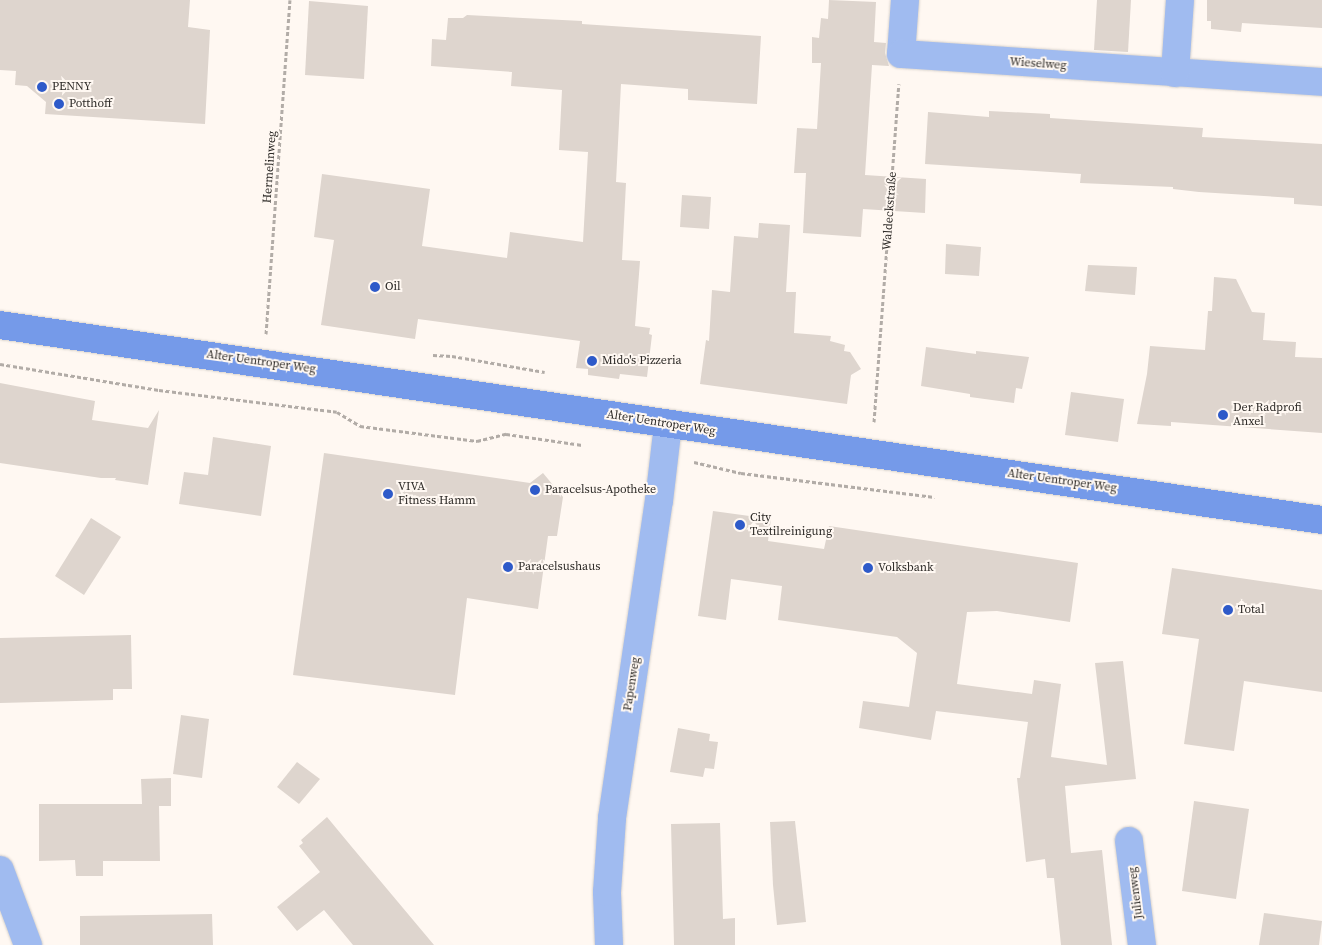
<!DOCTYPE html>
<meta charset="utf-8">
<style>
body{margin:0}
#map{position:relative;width:1322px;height:945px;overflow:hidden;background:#fff8f2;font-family:"Source Serif 4",serif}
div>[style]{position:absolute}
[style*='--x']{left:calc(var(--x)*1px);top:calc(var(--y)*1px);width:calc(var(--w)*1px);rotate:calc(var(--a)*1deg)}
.building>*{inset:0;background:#ded5ce}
.path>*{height:3px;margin-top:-1.5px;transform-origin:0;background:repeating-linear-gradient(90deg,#b2aca7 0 4px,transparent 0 6.5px)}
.roads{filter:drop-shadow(0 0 1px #d9d3cd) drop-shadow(0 0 1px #d9d3cd)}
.street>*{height:28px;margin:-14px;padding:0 14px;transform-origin:14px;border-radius:14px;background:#a0bbf0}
.secondary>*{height:28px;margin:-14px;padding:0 14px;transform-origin:14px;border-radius:14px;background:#759ae9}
.dots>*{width:14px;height:14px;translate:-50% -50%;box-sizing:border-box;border:2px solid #fff8f2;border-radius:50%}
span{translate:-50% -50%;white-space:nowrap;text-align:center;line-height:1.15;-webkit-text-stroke:4px #fff8f2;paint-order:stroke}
.street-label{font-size:12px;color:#2d2a27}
.poi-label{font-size:12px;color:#2d2a27}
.left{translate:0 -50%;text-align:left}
</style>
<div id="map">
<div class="building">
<i style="clip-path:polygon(0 0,190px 0,188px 27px,210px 30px,205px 124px,45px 114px,46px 102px,27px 86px,15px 85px,16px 71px,0 70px)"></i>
<i style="clip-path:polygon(829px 0,876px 2px,874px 42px,886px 43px,885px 53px,889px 66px,872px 65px,865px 175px,926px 179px,925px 213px,863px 209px,861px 237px,803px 233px,806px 173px,794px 173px,797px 128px,817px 129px,821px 63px,812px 63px,812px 37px,819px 38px,821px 18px,828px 19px)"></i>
<i style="clip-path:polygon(1097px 0,1131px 0,1128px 52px,1094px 50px)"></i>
<i style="clip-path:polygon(1207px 0,1322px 0,1322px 28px,1242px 23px,1241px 32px,1211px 29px,1211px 21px,1207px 21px)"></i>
<i style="clip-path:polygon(309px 1px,368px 6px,364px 79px,305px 75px)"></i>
<i style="clip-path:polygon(467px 15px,582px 21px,582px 24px,761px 36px,757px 104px,688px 100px,688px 89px,621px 84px,616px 182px,626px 183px,622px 260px,640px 261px,635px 326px,650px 328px,649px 334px,652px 335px,647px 377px,620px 374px,619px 379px,588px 375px,588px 369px,576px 368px,580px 341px,418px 319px,415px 339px,321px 325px,334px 240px,314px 237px,322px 174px,430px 189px,422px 246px,507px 258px,510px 232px,583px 242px,588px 152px,559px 150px,562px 90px,511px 86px,512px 72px,431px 66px,432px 39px,446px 40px,448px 18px,463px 18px)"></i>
<i style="clip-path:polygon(989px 111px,1050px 114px,1050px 118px,1203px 128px,1202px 137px,1322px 144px,1322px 206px,1294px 204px,1294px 198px,1199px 192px,1173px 189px,1173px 187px,1080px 183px,1081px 174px,925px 164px,928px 112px,989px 117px)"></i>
<i style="clip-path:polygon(682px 195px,711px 197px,709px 229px,680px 227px)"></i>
<i style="clip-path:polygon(759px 223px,790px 225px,786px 292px,796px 292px,794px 333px,831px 336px,830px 341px,845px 345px,844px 351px,850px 352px,861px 369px,851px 375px,847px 404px,700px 384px,706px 340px,709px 341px,712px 290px,730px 292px,734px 236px,758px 238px)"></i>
<i style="clip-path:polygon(946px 244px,981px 247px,979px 276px,945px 274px)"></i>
<i style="clip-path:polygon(1088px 265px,1137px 267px,1135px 295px,1085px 291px)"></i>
<i style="clip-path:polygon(1214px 277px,1236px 279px,1252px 312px,1265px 313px,1263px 340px,1296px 342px,1295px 357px,1322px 358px,1322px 433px,1171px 422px,1171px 426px,1137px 424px,1147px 374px,1150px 346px,1205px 350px,1208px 311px,1212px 311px)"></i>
<i style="clip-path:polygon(926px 347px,976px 354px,976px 351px,1029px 357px,1022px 389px,1016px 388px,1014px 403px,970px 397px,970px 394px,921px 386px)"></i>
<i style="clip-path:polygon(0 383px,95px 401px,92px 420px,148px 428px,159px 410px,148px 485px,115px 480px,116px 478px,101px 478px,0 463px)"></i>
<i style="clip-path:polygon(1071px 392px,1124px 399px,1118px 442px,1065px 435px)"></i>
<i style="clip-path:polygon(213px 437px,271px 446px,261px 516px,179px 504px,184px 472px,208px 475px)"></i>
<i style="clip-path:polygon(324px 453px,530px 483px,543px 473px,563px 497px,557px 536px,548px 536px,538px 609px,467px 598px,455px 695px,293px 675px)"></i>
<i style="clip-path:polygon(713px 511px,771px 519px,768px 541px,824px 549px,829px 526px,1078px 563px,1070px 622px,997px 611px,967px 612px,957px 684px,1032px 694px,1034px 680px,1061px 684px,1051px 757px,1107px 765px,1095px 663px,1123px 661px,1136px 779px,1065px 786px,1071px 853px,1102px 850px,1112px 945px,1061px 945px,1054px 878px,1047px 878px,1045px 859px,1026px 862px,1017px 778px,1020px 778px,1028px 722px,936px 711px,931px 740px,859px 728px,863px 701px,909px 707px,917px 653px,897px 637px,778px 620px,782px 586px,731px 579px,726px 620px,698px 616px)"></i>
<i style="clip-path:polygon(91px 518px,121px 537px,84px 595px,55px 576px)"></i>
<i style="clip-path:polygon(1172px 568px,1322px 590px,1322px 692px,1244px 681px,1234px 751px,1184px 744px,1199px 639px,1162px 634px)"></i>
<i style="clip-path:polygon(131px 635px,132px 689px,113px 689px,113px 700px,0 703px,0 638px)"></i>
<i style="clip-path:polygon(181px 715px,209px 719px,202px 778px,173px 774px)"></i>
<i style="clip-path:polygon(678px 728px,710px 734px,709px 741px,718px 742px,714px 769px,705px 768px,703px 777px,670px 772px)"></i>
<i style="clip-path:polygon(297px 762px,320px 779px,299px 804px,277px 787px)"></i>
<i style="clip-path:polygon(171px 778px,171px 806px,159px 806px,160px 861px,103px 861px,103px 876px,76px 876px,75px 860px,39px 861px,39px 804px,142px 804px,141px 779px)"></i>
<i style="clip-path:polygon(1194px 801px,1249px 809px,1236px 899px,1182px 891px)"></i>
<i style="clip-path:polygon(327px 817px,351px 846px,434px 945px,353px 945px,324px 910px,297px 931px,277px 907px,320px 872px,299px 846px,303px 843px,301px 840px)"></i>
<i style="clip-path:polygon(795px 821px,806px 922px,777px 925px,773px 885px,770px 822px)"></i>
<i style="clip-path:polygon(720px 823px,723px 919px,735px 918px,735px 945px,674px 945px,671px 824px)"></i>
<i style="clip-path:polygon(1264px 913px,1322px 921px,1319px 945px,1259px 945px)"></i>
<i style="clip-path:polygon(212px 914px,213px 945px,80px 945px,80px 916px)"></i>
</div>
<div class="path">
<i style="--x:266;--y:334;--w:335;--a:-85.9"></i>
<i style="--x:433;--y:355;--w:19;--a:3"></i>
<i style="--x:452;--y:356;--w:94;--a:9.8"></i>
<i style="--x:0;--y:364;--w:161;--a:9.3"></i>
<i style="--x:159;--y:390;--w:179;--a:7"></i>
<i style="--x:337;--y:412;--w:27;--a:31"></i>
<i style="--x:360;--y:426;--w:118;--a:7.3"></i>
<i style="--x:477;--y:441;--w:30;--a:-14"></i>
<i style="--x:506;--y:434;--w:77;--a:8.2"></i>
<i style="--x:874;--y:422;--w:339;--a:-85.8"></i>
<i style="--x:694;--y:462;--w:48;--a:13.2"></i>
<i style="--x:741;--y:473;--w:195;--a:7.1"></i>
</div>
<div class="roads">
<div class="street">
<i style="--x:905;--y:0;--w:54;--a:94.2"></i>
<i style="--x:901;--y:54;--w:422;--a:3.8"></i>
<i style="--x:1175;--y:73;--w:73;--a:-86.1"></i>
<i style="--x:1129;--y:841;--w:105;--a:82.9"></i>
<i style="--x:0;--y:870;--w:80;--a:69.5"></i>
<i style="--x:609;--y:945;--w:53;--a:-92.2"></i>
<i style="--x:607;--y:892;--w:74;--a:-86.1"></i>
<i style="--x:612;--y:818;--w:320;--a:-81.6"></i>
<i style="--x:659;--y:501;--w:78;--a:-83.3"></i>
</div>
<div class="secondary">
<i style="--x:0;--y:325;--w:1336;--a:8.39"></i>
</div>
</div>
<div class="dots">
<i style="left:42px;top:87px;background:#2e5ac9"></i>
<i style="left:59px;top:104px;background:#2e5ac9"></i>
<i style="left:375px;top:287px;background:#2e5ac9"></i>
<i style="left:592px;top:361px;background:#2e5ac9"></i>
<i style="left:1223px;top:415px;background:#2e5ac9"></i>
<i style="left:535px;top:490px;background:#2e5ac9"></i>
<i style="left:388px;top:494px;background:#2e5ac9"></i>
<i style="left:740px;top:525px;background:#2e5ac9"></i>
<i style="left:508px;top:567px;background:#2e5ac9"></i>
<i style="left:868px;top:568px;background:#2e5ac9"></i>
<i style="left:1228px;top:610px;background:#2e5ac9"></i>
</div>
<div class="street-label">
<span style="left:1038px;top:64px;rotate:4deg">Wieselweg</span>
<span style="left:270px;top:167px;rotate:-86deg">Hermelinweg</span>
<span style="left:890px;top:211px;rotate:-86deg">Waldeckstraße</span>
<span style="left:261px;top:362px;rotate:8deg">Alter Uentroper Weg</span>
<span style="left:661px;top:423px;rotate:9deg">Alter Uentroper Weg</span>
<span style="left:1062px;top:481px;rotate:8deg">Alter Uentroper Weg</span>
<span style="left:632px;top:684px;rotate:-81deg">Papenweg</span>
<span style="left:1136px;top:893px;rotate:-97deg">Julienweg</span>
</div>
<div class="poi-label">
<span class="left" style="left:52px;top:87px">PENNY</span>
<span class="left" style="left:69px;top:104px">Potthoff</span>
<span class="left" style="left:385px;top:287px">Oil</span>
<span class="left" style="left:602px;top:361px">Mido's Pizzeria</span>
<span class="left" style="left:1233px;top:415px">Der Radprofi<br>Anxel</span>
<span class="left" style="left:398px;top:494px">VIVA<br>Fitness Hamm</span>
<span class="left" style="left:545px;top:490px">Paracelsus-Apotheke</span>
<span class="left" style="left:750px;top:525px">City<br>Textilreinigung</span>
<span class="left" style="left:518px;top:567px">Paracelsushaus</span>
<span class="left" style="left:878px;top:568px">Volksbank</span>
<span class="left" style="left:1238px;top:610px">Total</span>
</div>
</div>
